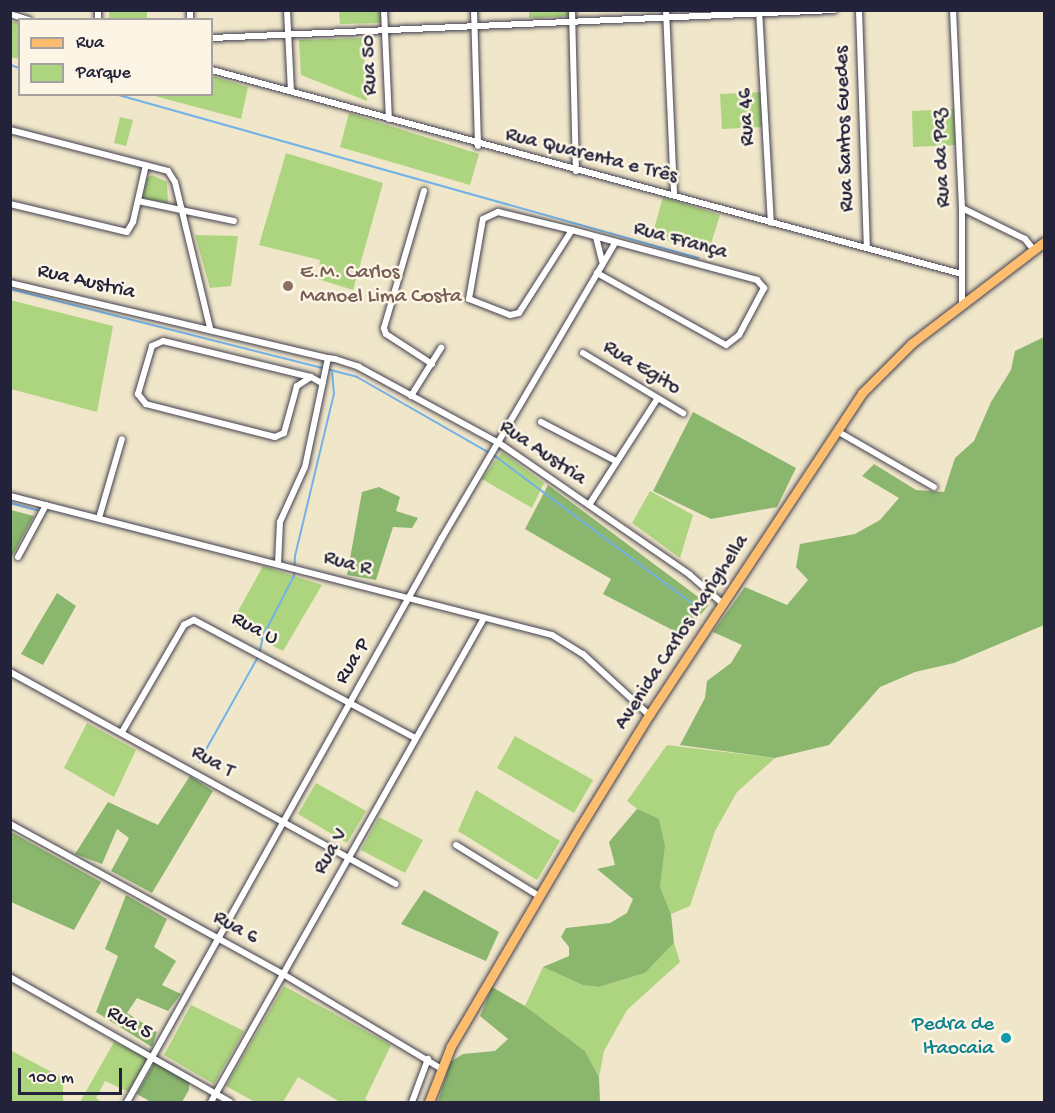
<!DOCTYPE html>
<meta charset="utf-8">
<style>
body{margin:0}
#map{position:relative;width:1055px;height:1113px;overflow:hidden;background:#f0e6c9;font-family:"Gochi Hand",sans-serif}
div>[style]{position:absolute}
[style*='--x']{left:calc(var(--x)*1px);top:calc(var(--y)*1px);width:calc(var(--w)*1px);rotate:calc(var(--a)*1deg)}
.green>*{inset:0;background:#add47e}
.forest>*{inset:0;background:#8ab66d}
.stream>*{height:2px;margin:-1px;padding:0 1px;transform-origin:1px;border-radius:1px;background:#73b2e7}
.roads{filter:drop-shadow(0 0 2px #413f50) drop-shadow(0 0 2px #413f50)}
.street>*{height:6px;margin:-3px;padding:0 3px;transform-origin:3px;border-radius:3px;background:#fff}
.primary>*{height:9px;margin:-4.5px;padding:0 4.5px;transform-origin:4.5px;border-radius:4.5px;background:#fcbd6f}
.dots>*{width:16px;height:16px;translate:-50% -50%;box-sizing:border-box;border:3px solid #fcf5e5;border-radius:50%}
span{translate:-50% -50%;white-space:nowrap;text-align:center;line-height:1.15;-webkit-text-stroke:5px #fcf5e5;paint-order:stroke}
.street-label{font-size:21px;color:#22223b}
.education-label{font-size:21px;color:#785e54}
.left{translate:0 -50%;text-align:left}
.culture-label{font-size:21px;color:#0d838f}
.right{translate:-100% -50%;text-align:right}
.frame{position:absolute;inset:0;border:12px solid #22223b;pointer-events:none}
.legend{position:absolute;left:18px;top:18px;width:195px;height:78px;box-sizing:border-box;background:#fcf5e5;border:2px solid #a5a1a1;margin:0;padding:8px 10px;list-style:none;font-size:18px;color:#22223b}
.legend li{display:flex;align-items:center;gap:12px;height:30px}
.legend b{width:30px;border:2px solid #a5a1a1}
.scale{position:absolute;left:18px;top:1068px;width:104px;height:27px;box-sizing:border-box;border:3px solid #22223b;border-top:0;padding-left:8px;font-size:18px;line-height:21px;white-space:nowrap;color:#22223b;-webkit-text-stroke:4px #fcf5e5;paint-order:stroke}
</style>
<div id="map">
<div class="green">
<i style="clip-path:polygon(109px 11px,147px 11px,147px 19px,109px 19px)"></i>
<i style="clip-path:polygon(339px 11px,381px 11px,381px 23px,340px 24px)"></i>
<i style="clip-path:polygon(529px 11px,571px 11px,571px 16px,529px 18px)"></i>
<i style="clip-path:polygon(10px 21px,19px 23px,19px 59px,11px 57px)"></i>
<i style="clip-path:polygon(363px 38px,367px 101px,301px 75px,299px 40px)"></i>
<i style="clip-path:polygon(212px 76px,248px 87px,241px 119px,151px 95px,212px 94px)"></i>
<i style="clip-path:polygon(762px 92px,763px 127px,722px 129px,720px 94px)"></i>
<i style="clip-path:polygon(954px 109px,955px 145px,913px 147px,912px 111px)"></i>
<i style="clip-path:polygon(349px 113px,479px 154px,470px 185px,340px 147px)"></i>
<i style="clip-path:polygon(120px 117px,133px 120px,126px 146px,114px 143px)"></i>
<i style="clip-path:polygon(286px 153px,383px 183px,353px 290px,318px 279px,320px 260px,259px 245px)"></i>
<i style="clip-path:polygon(152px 175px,167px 182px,168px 204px,143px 198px,146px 178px)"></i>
<i style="clip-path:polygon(663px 197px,720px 215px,708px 253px,652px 236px)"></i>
<i style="clip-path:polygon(195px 235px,238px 236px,231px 286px,210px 288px)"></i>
<i style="clip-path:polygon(10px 300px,113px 326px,97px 412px,11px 389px)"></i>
<i style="clip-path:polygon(502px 452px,544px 483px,532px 508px,482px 479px)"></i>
<i style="clip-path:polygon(650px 491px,693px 515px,680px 558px,632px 523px)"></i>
<i style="clip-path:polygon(263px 566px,322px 585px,283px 651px,231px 624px)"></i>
<i style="clip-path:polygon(87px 723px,136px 750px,114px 797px,64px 768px)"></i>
<i style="clip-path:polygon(515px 736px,593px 780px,574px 813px,497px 768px)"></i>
<i style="clip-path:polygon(667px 745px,775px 758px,737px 792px,715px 831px,690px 906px,671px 914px,660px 887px,665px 847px,644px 814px,627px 801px)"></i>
<i style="clip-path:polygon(316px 783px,366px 811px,347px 843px,298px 814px)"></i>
<i style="clip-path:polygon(476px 790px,560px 841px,537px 880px,458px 831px)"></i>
<i style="clip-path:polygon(379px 817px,423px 840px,405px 873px,361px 850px)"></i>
<i style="clip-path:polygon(674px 943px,680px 962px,627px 1010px,604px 1051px,599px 1077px,585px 1051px,525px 1006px,543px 967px,583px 985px,599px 987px,645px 973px)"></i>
<i style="clip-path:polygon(284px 986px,391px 1045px,365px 1099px,369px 1102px,340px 1102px,298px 1077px,283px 1102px,255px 1102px,226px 1086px)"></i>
<i style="clip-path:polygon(191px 1005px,244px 1031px,214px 1084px,164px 1055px)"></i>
<i style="clip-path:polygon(114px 1042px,149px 1058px,129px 1092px,105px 1081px,96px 1098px,101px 1102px,80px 1102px)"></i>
<i style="clip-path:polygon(10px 1050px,63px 1078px,63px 1100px,67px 1102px,11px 1102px)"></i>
</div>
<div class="forest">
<i style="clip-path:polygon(1044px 337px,1044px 625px,954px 663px,915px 672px,880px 687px,829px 745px,775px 758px,680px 745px,705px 698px,707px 681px,731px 663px,742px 645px,713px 632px,745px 587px,787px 605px,808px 580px,796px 567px,800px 544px,855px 534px,880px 520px,899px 498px,862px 476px,874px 464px,916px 490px,944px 492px,955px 458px,974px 441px,991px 402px,1011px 370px,1015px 351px)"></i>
<i style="clip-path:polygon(693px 412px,796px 468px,777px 507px,711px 519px,653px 491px)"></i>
<i style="clip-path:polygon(548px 485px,709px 605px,682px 635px,603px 594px,611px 579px,525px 529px)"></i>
<i style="clip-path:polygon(379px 487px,400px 497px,396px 511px,418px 518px,412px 528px,393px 527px,376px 580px,347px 575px,362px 492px)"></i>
<i style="clip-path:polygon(11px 510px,34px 516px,11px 558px,10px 510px)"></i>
<i style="clip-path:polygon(57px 593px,76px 606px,43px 665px,21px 654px)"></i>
<i style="clip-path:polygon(190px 776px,213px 791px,152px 893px,111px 871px,129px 838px,117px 829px,102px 864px,75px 854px,108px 802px,158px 825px)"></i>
<i style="clip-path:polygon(637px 809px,659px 819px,665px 847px,660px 887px,671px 914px,674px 943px,645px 973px,599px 987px,583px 985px,543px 967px,569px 956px,569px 947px,561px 937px,566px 928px,610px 923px,627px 913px,633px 899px,597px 869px,615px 865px,609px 842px)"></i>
<i style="clip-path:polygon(11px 832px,101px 882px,74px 930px,11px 902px)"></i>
<i style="clip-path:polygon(424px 890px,499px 932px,486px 961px,401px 924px)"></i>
<i style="clip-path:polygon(126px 895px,167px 919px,154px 947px,176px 961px,162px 985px,181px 994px,168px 1011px,137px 998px,127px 1013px,157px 1032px,152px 1047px,96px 1012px,118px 956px,105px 949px)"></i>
<i style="clip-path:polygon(492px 987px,525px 1006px,585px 1051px,599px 1077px,600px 1102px,438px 1102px,450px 1062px,463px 1054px,495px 1051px,508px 1039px,480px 1016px)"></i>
<i style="clip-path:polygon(156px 1060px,189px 1081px,189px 1090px,182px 1102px,151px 1102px,137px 1094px)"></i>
</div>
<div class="stream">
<i style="--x:10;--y:65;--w:10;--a:17"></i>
<i style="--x:115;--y:94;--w:606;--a:15.71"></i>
<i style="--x:10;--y:289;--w:358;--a:14.2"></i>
<i style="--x:357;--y:377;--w:159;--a:29.8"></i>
<i style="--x:495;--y:456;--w:252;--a:36.8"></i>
<i style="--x:10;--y:503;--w:28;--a:15"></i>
<i style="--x:199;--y:762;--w:123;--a:-60.7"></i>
<i style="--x:259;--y:655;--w:19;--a:-78"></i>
<i style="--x:263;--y:636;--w:68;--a:-62.7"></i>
<i style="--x:294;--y:576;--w:20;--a:-87"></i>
<i style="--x:295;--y:556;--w:167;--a:-76.5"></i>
<i style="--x:334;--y:394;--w:21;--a:-95"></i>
</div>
<div class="roads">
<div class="street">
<i style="--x:98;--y:10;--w:10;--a:90"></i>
<i style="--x:190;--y:10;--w:10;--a:90"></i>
<i style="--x:287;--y:10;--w:81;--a:87.2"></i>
<i style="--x:384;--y:10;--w:109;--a:87.4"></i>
<i style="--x:474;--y:10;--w:136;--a:88.3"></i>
<i style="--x:572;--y:10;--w:161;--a:88.6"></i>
<i style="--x:666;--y:10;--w:185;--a:87.5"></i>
<i style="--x:759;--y:10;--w:213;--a:86.8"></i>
<i style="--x:859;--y:10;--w:237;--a:88.1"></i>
<i style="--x:953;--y:10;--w:198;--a:87.4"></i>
<i style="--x:962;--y:208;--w:96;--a:90"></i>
<i style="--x:10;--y:14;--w:20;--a:18"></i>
<i style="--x:212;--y:38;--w:623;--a:-2.58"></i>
<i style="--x:212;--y:70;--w:777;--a:15.22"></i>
<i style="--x:10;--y:130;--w:163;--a:14.5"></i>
<i style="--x:168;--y:171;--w:13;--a:58"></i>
<i style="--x:175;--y:182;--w:150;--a:76.5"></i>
<i style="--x:424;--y:191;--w:143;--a:106.3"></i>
<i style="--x:384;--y:328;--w:6;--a:72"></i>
<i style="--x:386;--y:334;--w:55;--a:33.1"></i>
<i style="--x:138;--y:201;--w:98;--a:11.8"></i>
<i style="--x:10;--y:204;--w:120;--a:13.5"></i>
<i style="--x:127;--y:232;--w:12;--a:-59"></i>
<i style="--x:133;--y:222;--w:58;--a:-77.2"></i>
<i style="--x:962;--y:208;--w:70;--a:26.2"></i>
<i style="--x:1025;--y:239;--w:14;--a:51"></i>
<i style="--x:572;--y:230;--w:98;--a:122.6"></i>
<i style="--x:519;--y:313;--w:9;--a:167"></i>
<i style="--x:510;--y:315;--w:44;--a:-158.7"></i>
<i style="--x:469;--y:299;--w:81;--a:-80.1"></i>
<i style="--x:483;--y:219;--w:17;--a:-25"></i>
<i style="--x:498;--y:212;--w:76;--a:13.7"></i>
<i style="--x:572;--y:230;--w:192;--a:15.1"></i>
<i style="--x:757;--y:280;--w:11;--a:49"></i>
<i style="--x:764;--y:288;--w:53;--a:118"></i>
<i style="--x:739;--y:335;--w:16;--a:142"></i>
<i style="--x:726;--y:345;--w:148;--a:-150.8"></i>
<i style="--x:596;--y:237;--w:25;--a:76"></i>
<i style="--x:10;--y:283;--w:327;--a:13.3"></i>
<i style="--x:583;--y:353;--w:117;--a:31"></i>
<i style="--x:311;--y:377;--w:17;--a:147"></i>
<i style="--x:297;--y:386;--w:49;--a:105.5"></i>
<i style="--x:284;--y:433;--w:10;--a:156"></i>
<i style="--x:275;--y:437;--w:133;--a:-165.7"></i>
<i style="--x:146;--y:404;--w:13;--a:-129"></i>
<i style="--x:138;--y:394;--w:50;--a:-73.7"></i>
<i style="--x:152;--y:346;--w:12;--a:-24"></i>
<i style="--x:163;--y:341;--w:152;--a:13.7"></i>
<i style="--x:311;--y:377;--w:13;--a:29"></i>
<i style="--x:411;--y:396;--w:57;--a:-58"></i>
<i style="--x:541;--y:422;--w:85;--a:27.5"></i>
<i style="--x:837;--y:431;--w:112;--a:30"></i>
<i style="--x:10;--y:496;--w:560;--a:14.38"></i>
<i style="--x:552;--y:635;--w:36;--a:32"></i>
<i style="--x:583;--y:654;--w:90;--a:42.7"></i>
<i style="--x:589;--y:505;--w:127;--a:-57.2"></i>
<i style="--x:99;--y:518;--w:82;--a:-73.8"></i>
<i style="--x:18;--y:557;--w:59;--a:-61.7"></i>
<i style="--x:278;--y:564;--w:42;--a:-87.3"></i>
<i style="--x:280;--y:522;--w:60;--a:-65.6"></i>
<i style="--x:305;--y:467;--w:111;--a:-78.1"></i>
<i style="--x:328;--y:358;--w:7;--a:8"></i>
<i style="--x:335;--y:359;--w:25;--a:18"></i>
<i style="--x:359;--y:367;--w:159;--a:28.5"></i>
<i style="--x:499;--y:443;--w:232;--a:34.6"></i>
<i style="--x:690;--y:575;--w:44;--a:41.3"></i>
<i style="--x:10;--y:672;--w:440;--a:28.8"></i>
<i style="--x:122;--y:732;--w:124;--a:-59.9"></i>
<i style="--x:184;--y:625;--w:11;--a:-27"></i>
<i style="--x:194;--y:620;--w:251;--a:28.1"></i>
<i style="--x:10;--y:824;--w:311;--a:28.8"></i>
<i style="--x:283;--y:974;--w:183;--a:30.9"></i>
<i style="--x:456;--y:845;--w:97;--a:31.6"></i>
<i style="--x:10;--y:977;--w:253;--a:29.6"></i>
<i style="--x:127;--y:1102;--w:646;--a:-60.82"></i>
<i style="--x:442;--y:538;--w:343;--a:-59.6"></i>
<i style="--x:211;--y:1102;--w:556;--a:-60.57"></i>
<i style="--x:412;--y:1102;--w:46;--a:-69.6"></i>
</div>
<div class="primary">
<i style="--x:429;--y:1102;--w:60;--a:-68.6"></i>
<i style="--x:451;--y:1046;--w:254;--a:-59.5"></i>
<i style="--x:580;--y:827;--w:132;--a:-58.4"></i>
<i style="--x:649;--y:715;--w:386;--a:-56.5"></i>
<i style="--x:862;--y:393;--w:71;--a:-45"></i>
<i style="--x:912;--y:343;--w:166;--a:-37.4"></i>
</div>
</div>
<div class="dots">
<i style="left:288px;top:286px;background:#8d6e63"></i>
<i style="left:1006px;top:1038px;background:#0f9aa8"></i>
</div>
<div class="street-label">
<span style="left:371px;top:65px;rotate:-92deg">Rua 50</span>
<span style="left:748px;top:117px;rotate:-93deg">Rua 46</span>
<span style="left:846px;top:129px;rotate:-92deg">Rua Santos Guedes</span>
<span style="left:591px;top:157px;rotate:14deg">Rua Quarenta e Três</span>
<span style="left:943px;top:158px;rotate:-93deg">Rua da Paz</span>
<span style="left:680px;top:242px;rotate:15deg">Rua França</span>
<span style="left:86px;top:283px;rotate:13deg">Rua Austria</span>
<span style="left:641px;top:369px;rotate:31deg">Rua Egito</span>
<span style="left:542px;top:454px;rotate:34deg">Rua Austria</span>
<span style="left:347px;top:565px;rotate:15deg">Rua R</span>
<span style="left:254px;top:630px;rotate:28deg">Rua U</span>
<span style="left:683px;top:633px;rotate:-57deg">Avenida Carlos Marighella</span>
<span style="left:354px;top:662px;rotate:-59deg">Rua P</span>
<span style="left:212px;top:763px;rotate:29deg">Rua T</span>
<span style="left:332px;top:852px;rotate:-61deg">Rua V</span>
<span style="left:235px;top:929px;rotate:29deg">Rua 6</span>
<span style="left:129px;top:1024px;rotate:29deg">Rua 5</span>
</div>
<div class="education-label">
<span class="left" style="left:300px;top:286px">E.M. Carlos<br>Manoel Lima Costa</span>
</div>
<div class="culture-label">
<span class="right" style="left:994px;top:1038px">Pedra de<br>Itaocaia</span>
</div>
<div class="frame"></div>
<ul class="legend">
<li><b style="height:8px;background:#fcbd6f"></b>Rua</li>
<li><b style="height:16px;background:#add47e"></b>Parque</li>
</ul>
<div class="scale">100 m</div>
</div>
